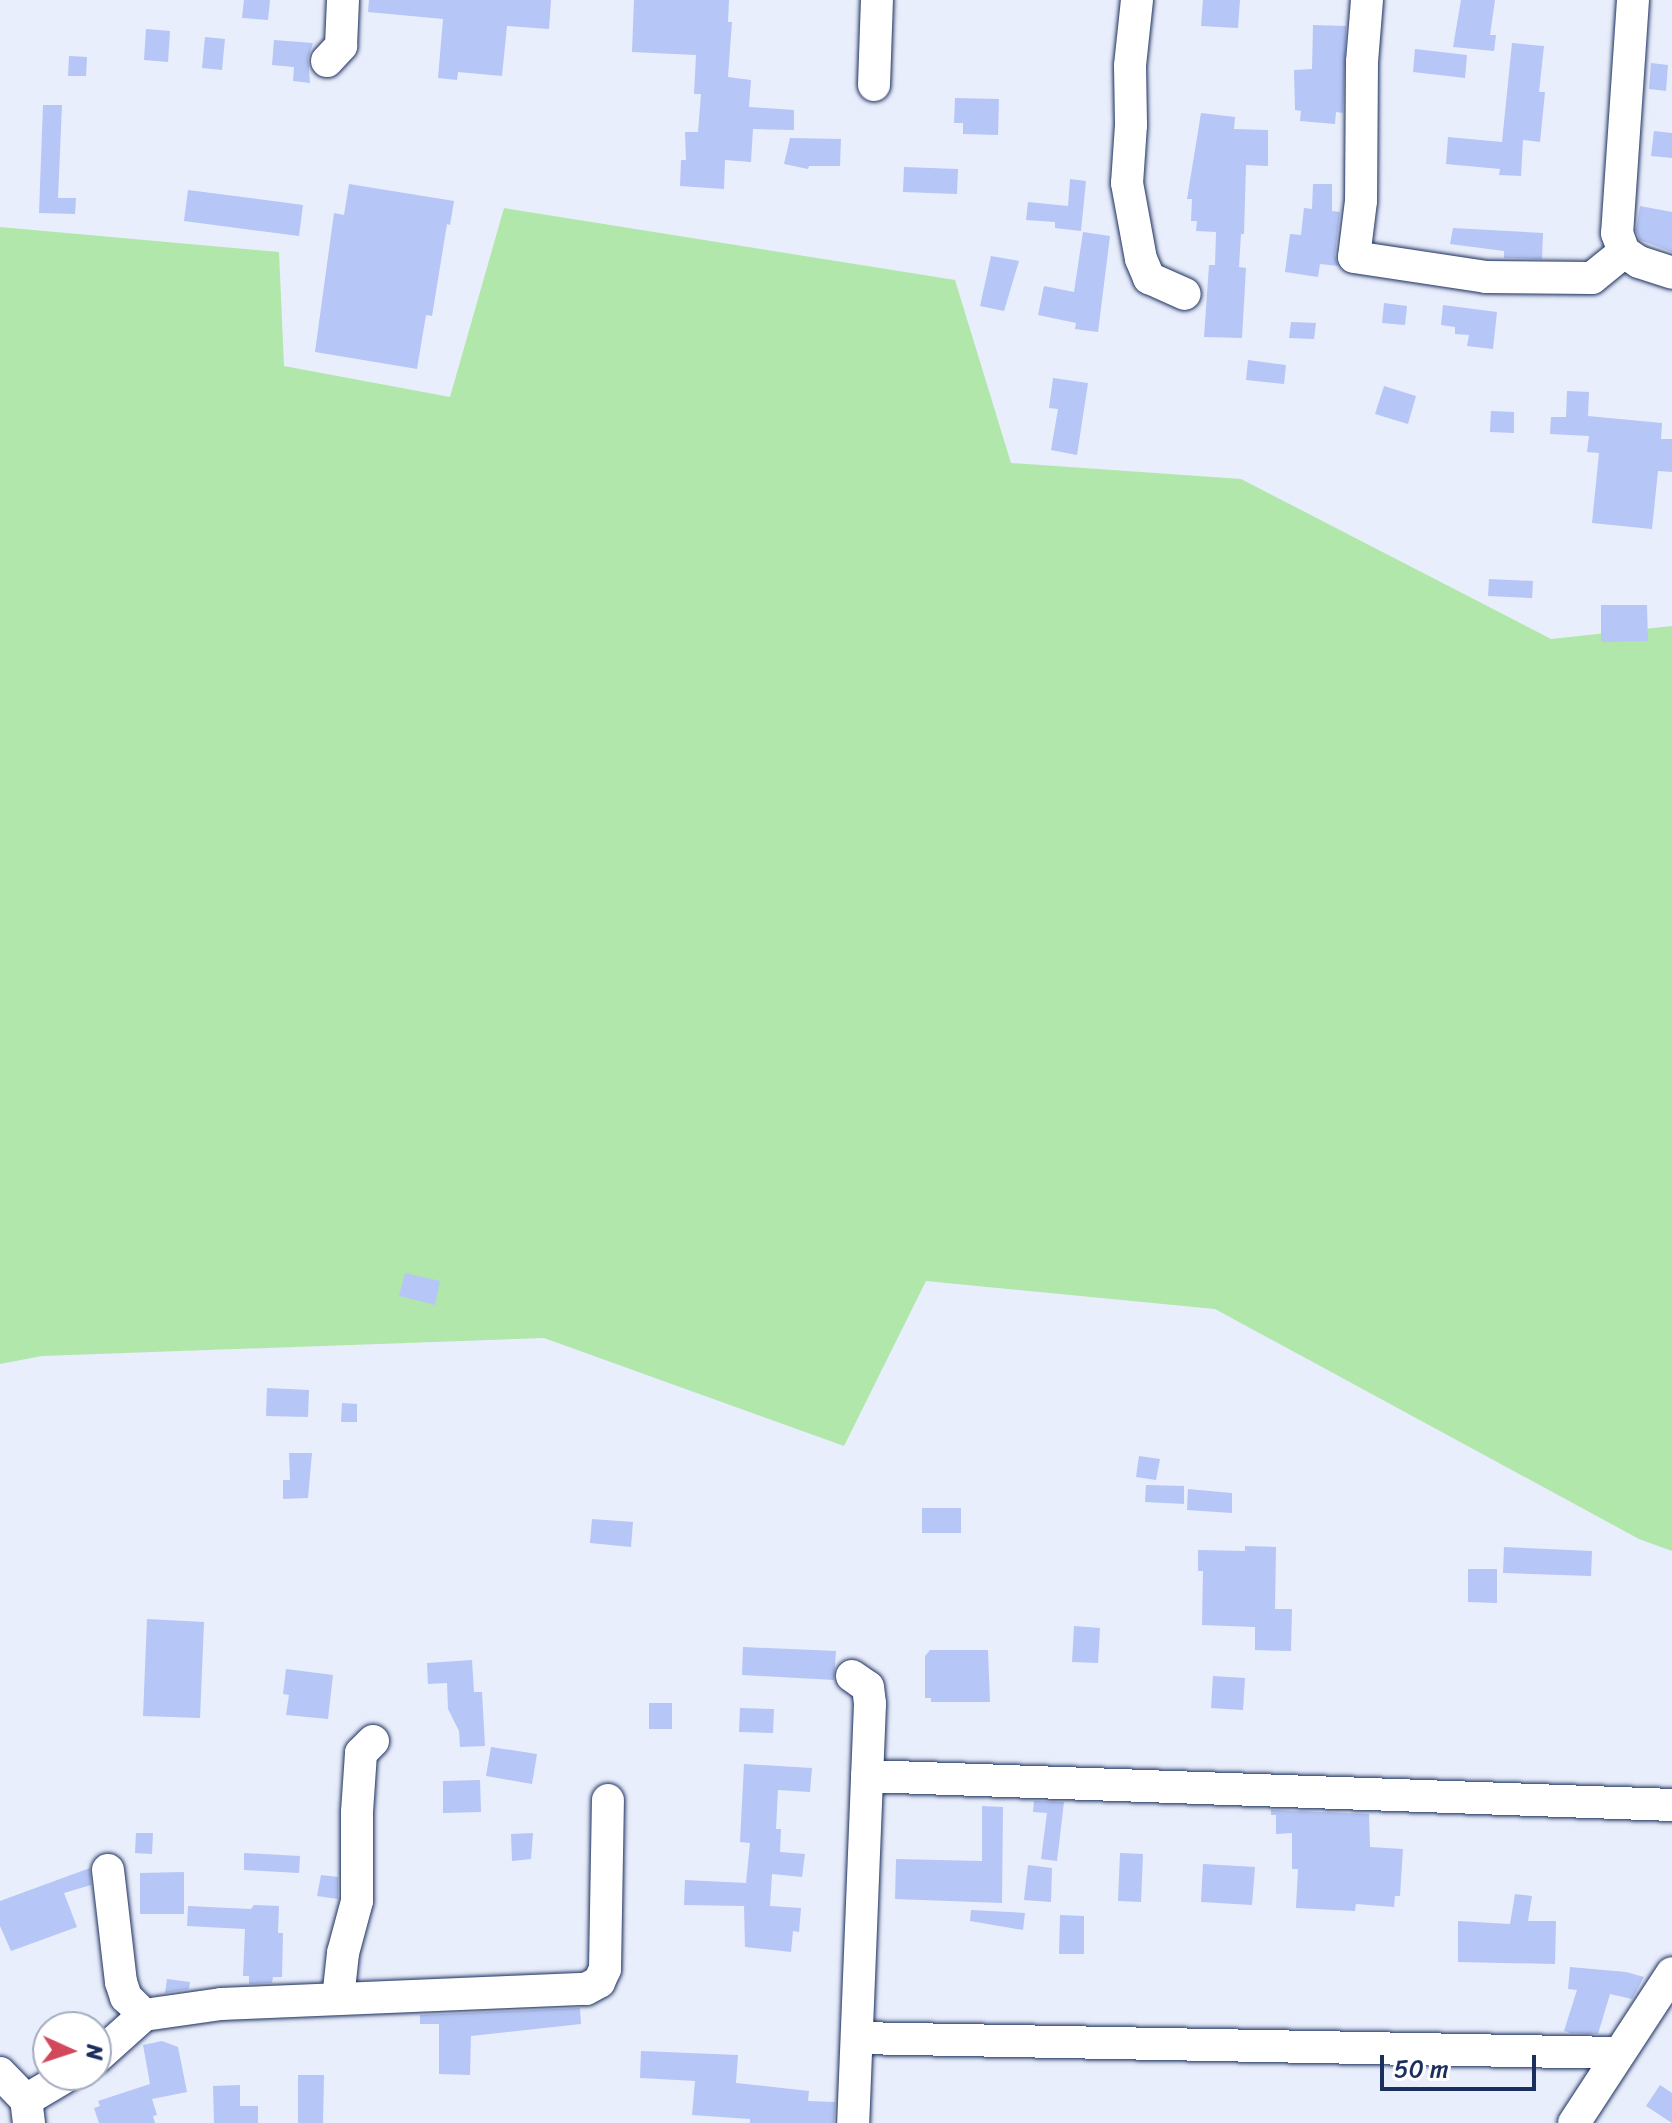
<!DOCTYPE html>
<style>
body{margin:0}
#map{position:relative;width:1672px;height:2123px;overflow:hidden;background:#e9eefc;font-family:Sriracha,sans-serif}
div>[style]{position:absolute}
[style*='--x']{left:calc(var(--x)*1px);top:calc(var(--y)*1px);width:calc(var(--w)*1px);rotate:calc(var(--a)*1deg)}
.green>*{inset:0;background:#b1e7aa}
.building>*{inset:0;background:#b6c6f6}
.roads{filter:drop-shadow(0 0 2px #1b2f5e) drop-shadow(0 0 2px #1b2f5e)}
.minor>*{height:32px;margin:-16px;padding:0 16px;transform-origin:16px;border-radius:16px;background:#fff}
span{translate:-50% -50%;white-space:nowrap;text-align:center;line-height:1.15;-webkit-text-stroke:8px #fff;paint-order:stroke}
.north{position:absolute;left:32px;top:2011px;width:80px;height:80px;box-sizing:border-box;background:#fff;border:2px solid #a4acbf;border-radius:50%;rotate:93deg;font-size:22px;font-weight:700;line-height:32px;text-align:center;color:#1b2f5e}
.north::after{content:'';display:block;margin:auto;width:28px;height:36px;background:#d1495b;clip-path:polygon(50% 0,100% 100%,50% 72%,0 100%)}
.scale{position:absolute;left:1380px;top:2055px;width:156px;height:36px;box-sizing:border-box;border:4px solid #1b2f5e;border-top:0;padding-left:10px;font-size:24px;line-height:28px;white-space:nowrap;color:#1b2f5e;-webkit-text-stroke:6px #fff;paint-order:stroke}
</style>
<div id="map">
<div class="green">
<i style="clip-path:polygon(504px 208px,955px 280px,1011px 463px,1241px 479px,1551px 639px,1672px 626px,1672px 1551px,1639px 1539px,1215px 1309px,926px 1281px,844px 1446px,544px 1338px,42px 1356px,0 1364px,0 227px,279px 252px,284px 366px,450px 397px)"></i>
</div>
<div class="building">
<i style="clip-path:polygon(244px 0,270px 0,268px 20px,242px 18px)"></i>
<i style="clip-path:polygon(369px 0,551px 0,549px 29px,507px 26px,502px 76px,458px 72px,457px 80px,438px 78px,443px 19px,368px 12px)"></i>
<i style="clip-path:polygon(634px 0,729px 0,728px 22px,732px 22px,728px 77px,751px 80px,749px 107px,794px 110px,794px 130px,753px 129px,751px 162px,725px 160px,724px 189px,680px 186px,681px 160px,686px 160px,685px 132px,698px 132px,701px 94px,694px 94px,696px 55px,632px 52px)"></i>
<i style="clip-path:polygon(1203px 0,1240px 0,1238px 28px,1201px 26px)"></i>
<i style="clip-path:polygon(1461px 0,1495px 0,1490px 35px,1496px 35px,1494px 51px,1453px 47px)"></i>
<i style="clip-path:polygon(1313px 25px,1346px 26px,1343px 113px,1336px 112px,1335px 124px,1300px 121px,1301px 111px,1295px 110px,1294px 70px,1312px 69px)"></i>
<i style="clip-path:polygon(146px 29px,170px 31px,168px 62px,144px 60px)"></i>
<i style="clip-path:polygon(205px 37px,225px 39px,222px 70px,202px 68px)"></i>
<i style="clip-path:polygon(274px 40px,313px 43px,308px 58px,310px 83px,293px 81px,294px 67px,272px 65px)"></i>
<i style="clip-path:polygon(1512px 43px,1544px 46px,1539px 92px,1545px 92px,1540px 142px,1523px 140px,1521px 176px,1499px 175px,1500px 169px,1446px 164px,1448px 137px,1502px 142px)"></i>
<i style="clip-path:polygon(1415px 49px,1467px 55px,1465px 78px,1413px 72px)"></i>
<i style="clip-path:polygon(69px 56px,87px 57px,86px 76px,68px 76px)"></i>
<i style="clip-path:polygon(1651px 63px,1668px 65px,1666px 91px,1649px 89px)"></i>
<i style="clip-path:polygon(955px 98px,999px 99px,998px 135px,963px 134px,963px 123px,954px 123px)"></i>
<i style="clip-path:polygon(43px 105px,62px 105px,58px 198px,76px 198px,75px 214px,39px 213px)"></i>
<i style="clip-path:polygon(1201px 113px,1235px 117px,1234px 129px,1268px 130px,1268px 166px,1246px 165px,1244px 234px,1241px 234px,1239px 267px,1246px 268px,1242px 338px,1204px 337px,1209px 265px,1215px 265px,1216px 232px,1196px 231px,1197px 221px,1191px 221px,1192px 199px,1187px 199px)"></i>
<i style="clip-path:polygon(1654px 131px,1672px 133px,1672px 158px,1651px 156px)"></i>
<i style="clip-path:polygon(790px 138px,841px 139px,840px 166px,809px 166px,808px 169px,784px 164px)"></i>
<i style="clip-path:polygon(904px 167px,958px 169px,957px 194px,903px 192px)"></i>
<i style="clip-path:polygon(1070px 179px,1086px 181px,1081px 231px,1055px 228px,1055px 222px,1026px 220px,1028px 202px,1068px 206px)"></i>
<i style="clip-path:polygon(349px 184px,454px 201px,450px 225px,447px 224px,432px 316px,426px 315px,417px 369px,315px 352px,334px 213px,344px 215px)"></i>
<i style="clip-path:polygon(1313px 184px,1332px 184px,1332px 211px,1340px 212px,1335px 255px,1338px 266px,1320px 264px,1318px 277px,1285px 272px,1290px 234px,1301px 235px,1304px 208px,1312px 209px)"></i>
<i style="clip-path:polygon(188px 190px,303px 205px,299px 236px,184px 221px)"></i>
<i style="clip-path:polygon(1640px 206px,1672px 212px,1672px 252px,1640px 240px,1636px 230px)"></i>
<i style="clip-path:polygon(1453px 228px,1543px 233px,1542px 259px,1504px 258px,1504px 251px,1450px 244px)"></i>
<i style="clip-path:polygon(1083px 232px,1110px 236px,1098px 332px,1075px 329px,1076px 323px,1038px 315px,1044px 286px,1074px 292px)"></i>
<i style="clip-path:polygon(991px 256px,1019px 261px,1004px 311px,980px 306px)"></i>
<i style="clip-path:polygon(1384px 303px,1407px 306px,1405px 325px,1382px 323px)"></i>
<i style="clip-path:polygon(1443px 305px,1497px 312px,1493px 349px,1467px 346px,1469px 335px,1455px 334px,1455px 327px,1441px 325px)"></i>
<i style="clip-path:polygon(1291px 322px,1316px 323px,1314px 339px,1289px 338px)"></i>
<i style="clip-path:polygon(1248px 360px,1286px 365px,1284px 384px,1246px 380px)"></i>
<i style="clip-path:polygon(1053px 378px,1088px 383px,1077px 455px,1051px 450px,1058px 409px,1049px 408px)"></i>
<i style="clip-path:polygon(1384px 386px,1416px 396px,1408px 424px,1375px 414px)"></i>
<i style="clip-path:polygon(1567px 391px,1589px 392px,1588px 416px,1662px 423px,1661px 439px,1672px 439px,1672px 472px,1658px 471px,1652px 529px,1592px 523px,1599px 453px,1587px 452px,1589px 436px,1550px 434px,1551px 417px,1566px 417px)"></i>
<i style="clip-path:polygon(1491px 411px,1514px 412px,1514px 433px,1490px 432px)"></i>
<i style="clip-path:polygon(1489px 579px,1533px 581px,1532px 598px,1488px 596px)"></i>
<i style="clip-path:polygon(1601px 605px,1647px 605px,1648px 641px,1601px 642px)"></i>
<i style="clip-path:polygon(405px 1273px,440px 1281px,435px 1305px,399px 1296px)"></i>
<i style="clip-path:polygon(267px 1388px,309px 1390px,308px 1417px,266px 1416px)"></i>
<i style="clip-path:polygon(342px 1403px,357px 1404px,357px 1422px,341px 1422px)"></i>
<i style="clip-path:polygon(289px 1453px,312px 1453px,308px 1498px,283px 1499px,283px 1480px,290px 1480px)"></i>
<i style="clip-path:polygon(1139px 1456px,1160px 1459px,1156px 1480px,1136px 1477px)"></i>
<i style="clip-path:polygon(1146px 1485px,1184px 1486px,1184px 1504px,1145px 1502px)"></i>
<i style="clip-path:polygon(1188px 1489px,1232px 1493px,1232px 1513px,1187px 1510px)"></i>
<i style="clip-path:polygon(922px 1508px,961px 1508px,961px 1533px,922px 1533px)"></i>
<i style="clip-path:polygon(592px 1519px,633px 1522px,631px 1547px,590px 1543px)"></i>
<i style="clip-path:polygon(1245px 1546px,1276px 1547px,1275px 1609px,1292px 1609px,1291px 1651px,1255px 1650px,1255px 1627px,1202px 1625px,1203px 1571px,1198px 1571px,1198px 1550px,1245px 1551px)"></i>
<i style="clip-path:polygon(1504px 1547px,1592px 1551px,1591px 1576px,1503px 1573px)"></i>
<i style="clip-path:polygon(1468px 1569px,1497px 1569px,1497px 1603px,1468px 1602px)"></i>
<i style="clip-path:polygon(147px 1619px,204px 1622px,200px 1718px,143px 1716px)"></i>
<i style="clip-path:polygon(1074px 1626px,1100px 1628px,1098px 1663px,1072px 1662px)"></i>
<i style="clip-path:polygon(743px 1647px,836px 1651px,834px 1680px,742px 1675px)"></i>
<i style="clip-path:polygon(930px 1650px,988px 1650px,990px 1702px,931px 1702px,931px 1698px,925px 1698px,925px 1656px)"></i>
<i style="clip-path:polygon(472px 1660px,474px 1692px,482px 1692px,485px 1746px,460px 1747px,459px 1731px,448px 1709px,447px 1683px,428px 1684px,427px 1663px)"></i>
<i style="clip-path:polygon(286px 1669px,333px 1675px,328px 1719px,286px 1715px,289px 1695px,283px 1694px)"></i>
<i style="clip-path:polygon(1213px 1676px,1245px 1678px,1243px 1710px,1211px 1708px)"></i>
<i style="clip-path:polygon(649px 1703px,672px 1703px,672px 1729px,649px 1729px)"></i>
<i style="clip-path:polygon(740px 1708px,774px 1709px,773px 1733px,739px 1732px)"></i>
<i style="clip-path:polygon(491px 1747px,537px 1754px,532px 1784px,486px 1776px)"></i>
<i style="clip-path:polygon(744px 1764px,812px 1768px,810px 1792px,778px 1790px,776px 1829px,781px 1829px,780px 1852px,805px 1854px,802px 1877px,772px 1874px,770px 1906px,801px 1908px,799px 1932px,793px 1931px,791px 1952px,745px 1947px,744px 1906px,684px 1905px,685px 1880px,746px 1883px,750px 1843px,740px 1842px)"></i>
<i style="clip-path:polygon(480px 1780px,481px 1812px,443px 1813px,443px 1781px)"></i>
<i style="clip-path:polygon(1034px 1801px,1064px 1802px,1057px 1861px,1041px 1859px,1047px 1813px,1033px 1812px)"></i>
<i style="clip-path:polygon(982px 1806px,1003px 1807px,1002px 1903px,895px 1899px,896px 1859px,982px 1861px)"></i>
<i style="clip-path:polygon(1271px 1810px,1369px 1814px,1370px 1847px,1403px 1849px,1400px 1896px,1395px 1896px,1394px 1907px,1356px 1904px,1355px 1911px,1296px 1908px,1298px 1869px,1292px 1869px,1292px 1833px,1276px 1834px,1276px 1815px,1271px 1815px)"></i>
<i style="clip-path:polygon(136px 1833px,153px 1833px,152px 1854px,135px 1853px)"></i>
<i style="clip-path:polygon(533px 1833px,531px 1859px,512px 1861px,511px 1834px)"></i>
<i style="clip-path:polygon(244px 1853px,300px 1856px,299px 1873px,244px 1870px)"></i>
<i style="clip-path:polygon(1120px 1853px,1143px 1854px,1141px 1902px,1118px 1901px)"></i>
<i style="clip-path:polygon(1203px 1864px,1255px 1867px,1252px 1905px,1201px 1902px)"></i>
<i style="clip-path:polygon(1028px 1865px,1052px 1868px,1051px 1902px,1024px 1900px)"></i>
<i style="clip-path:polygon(90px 1868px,91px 1885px,64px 1893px,77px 1927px,11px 1951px,0 1926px,0 1901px)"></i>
<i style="clip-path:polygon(184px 1872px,184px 1914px,140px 1914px,140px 1873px)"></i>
<i style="clip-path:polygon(321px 1875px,338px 1877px,338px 1899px,317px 1896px)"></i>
<i style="clip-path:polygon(1515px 1894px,1532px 1896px,1528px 1921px,1556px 1921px,1555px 1964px,1458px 1962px,1458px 1921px,1510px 1924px)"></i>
<i style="clip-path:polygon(254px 1905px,279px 1906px,278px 1933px,283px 1933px,282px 1977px,273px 1977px,272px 1983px,249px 1984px,249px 1976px,243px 1976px,245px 1929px,187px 1926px,188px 1906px,251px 1909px)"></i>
<i style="clip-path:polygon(971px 1910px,1025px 1913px,1023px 1930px,970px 1921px)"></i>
<i style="clip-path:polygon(1060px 1915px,1084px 1916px,1084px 1954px,1059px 1954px)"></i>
<i style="clip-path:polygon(1570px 1967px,1626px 1972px,1644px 1977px,1632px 1999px,1610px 1994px,1598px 2034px,1570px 2033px,1564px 2031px,1577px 1990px,1568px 1989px)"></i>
<i style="clip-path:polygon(167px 1979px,190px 1982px,189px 1989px,165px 1993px)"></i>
<i style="clip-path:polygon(580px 2008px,581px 2024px,471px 2036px,470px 2075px,439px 2074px,439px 2024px,420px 2024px,420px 2015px)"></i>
<i style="clip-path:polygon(162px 2041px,178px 2047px,187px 2092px,152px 2099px,157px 2115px,153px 2116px,155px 2123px,99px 2123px,94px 2108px,100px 2106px,98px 2101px,150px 2084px,143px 2045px)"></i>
<i style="clip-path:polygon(641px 2051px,738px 2055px,736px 2083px,809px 2091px,808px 2101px,835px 2102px,834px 2123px,750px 2123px,750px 2119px,692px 2115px,695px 2081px,640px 2078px)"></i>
<i style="clip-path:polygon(298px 2075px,324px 2075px,323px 2123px,298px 2123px)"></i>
<i style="clip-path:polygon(240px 2085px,240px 2106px,258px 2106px,258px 2123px,214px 2123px,213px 2086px)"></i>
<i style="clip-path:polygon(1660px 2085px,1672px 2093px,1672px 2123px,1646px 2106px)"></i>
</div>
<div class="roads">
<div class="minor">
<i style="--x:1137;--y:0;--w:66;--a:96.1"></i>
<i style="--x:1130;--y:66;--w:59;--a:89"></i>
<i style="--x:1131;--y:125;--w:58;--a:93.9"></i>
<i style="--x:1127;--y:183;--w:77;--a:79.6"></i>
<i style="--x:1141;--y:259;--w:21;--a:67"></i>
<i style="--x:1149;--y:278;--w:39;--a:24"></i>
<i style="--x:1367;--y:0;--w:62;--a:94.6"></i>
<i style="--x:1362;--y:62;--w:139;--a:90.4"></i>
<i style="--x:1361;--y:201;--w:56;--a:97.1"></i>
<i style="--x:1354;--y:257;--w:134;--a:8.6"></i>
<i style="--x:1486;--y:277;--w:106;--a:0.5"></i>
<i style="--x:1592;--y:278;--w:41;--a:-39.1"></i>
<i style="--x:1633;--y:0;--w:234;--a:93.9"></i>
<i style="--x:1617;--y:233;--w:20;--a:70"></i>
<i style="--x:1624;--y:252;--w:18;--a:34"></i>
<i style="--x:1639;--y:262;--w:35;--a:18"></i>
<i style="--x:327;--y:61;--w:21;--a:-47"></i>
<i style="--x:341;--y:46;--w:46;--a:-87.5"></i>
<i style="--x:874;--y:85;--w:85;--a:-88"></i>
<i style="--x:852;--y:1676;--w:19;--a:35"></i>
<i style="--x:868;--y:1687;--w:17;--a:83"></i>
<i style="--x:870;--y:1704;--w:419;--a:92.3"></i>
<i style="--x:867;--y:1776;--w:806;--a:2.06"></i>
<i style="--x:108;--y:1870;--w:113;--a:83.4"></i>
<i style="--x:121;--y:1982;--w:16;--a:72"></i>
<i style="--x:126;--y:1997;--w:25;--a:45"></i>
<i style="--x:338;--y:1999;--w:46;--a:-83.8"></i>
<i style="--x:343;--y:1953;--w:54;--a:-74.9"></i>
<i style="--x:357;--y:1901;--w:89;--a:-90"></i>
<i style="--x:357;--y:1812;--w:59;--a:-86.1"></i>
<i style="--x:361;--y:1753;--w:17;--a:-45"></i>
<i style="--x:857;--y:2038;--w:762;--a:1.13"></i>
<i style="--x:96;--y:2058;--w:64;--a:-41.9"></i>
<i style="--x:144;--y:2015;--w:78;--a:-8.1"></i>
<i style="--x:221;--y:2004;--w:365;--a:-2.4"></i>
<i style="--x:586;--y:1989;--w:15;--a:-28"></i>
<i style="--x:599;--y:1982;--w:14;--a:-65"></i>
<i style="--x:605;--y:1969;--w:169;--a:-89"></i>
<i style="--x:0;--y:2073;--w:37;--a:46"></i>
<i style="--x:29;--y:2123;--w:23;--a:-97"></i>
<i style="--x:26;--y:2100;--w:49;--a:-30.8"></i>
<i style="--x:1574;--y:2123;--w:179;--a:-56.8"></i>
</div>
</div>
<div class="north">N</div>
<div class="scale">50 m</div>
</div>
